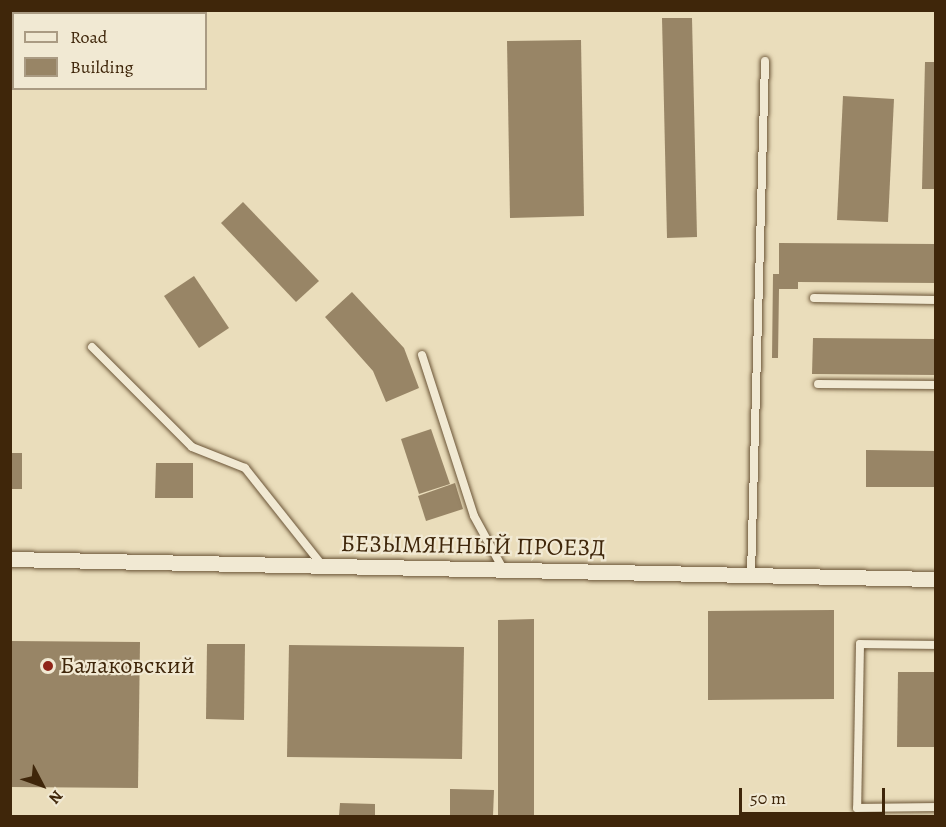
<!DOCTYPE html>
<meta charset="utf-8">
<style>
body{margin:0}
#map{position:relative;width:946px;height:827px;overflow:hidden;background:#eaddbb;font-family:Alegreya,serif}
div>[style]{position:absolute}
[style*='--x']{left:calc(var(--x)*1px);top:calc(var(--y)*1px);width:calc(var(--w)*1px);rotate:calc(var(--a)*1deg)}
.building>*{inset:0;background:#988566}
.roads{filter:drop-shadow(0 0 2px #6a5436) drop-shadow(0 0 2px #6a5436)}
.lane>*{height:8px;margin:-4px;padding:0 4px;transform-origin:4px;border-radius:4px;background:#f1e9d3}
.street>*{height:15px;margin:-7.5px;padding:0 7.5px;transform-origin:7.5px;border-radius:7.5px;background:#f1e9d3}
.dots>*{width:16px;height:16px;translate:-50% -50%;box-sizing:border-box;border:3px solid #f1e9d3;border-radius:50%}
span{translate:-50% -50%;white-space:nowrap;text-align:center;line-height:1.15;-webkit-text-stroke:4.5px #f1e9d3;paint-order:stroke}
.street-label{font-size:24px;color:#3f260a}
.poi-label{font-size:24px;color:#3f260a}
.left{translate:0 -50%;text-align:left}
.frame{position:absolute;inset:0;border:12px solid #3f260a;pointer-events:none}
.legend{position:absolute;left:12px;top:12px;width:195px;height:78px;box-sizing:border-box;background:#f1e9d3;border:2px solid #aa9b83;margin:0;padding:8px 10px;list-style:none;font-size:18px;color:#3f260a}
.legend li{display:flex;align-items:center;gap:12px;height:30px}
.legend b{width:30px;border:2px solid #aa9b83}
.north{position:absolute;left:12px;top:755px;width:60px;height:60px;-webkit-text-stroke:4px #f1e9d3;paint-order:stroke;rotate:131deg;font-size:16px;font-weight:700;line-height:24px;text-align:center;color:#3f260a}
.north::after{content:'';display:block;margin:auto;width:21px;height:27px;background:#3f260a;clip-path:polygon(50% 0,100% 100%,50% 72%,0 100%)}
.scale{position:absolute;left:739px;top:788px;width:146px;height:27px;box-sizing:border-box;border:3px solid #3f260a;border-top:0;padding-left:8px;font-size:18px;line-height:21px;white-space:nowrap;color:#3f260a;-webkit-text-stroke:4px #f1e9d3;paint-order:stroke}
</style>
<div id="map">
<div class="building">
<i style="clip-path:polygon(662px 18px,692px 18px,697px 237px,667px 238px)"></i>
<i style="clip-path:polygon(581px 40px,584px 216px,510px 218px,507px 41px)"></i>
<i style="clip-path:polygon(925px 62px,936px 62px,936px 189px,922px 189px)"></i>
<i style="clip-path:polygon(843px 96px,894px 99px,888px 222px,837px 220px)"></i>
<i style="clip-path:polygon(243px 202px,319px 281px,296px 302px,221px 223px)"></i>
<i style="clip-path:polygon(779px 243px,936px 244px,936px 283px,798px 282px,798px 289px,779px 289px,778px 358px,772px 358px,773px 274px,779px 274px)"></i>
<i style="clip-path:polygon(194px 276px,229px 328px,199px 348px,164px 296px)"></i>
<i style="clip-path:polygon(352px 292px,404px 348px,419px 388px,386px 402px,373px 371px,325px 317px)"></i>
<i style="clip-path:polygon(813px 338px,936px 339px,936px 375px,812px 374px)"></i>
<i style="clip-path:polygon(431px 429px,450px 484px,419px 494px,401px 439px)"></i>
<i style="clip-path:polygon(866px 450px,936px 451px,936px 487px,866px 487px)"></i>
<i style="clip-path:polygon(10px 453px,22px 453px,22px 489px,10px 489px)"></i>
<i style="clip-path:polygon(156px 463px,193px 463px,193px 498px,155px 498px)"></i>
<i style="clip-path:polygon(455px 483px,463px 509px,426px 521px,418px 496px)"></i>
<i style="clip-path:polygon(834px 610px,834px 699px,708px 700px,708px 611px)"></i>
<i style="clip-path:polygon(534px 619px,534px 816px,498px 816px,498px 620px)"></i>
<i style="clip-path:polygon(10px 641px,140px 642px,138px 788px,10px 787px)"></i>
<i style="clip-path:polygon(207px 644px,245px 644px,244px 720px,206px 719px)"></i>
<i style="clip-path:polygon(289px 645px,464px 647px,462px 759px,287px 757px)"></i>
<i style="clip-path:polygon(898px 672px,936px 672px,936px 747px,897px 747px)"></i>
<i style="clip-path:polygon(450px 789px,494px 790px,493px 816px,450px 816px)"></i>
<i style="clip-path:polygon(340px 803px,375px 804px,375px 816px,339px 816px)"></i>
</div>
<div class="roads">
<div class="lane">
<i style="--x:814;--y:298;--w:122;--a:0.9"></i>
<i style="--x:92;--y:347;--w:141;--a:45"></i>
<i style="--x:192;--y:447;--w:57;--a:21.6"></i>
<i style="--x:245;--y:468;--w:124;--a:51.6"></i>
<i style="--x:422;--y:355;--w:169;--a:72.1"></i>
<i style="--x:474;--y:516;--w:60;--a:61.3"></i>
<i style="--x:818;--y:384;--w:118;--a:0.5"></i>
<i style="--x:751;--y:575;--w:514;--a:-88.44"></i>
<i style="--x:936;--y:645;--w:76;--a:-179.2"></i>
<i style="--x:860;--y:644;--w:164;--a:91"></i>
<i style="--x:857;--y:808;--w:79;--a:-0.7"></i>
</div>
<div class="street">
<i style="--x:10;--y:559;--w:926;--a:1.24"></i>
</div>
</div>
<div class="dots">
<i style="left:48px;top:666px;background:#8f2418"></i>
</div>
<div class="street-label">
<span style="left:473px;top:546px;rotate:1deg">БЕЗЫМЯННЫЙ ПРОЕЗД</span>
</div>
<div class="poi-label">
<span class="left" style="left:60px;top:666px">Балаковский</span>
</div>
<div class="frame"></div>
<ul class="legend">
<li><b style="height:8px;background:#f1e9d3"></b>Road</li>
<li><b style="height:16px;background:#988566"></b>Building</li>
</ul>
<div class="north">N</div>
<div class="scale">50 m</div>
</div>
